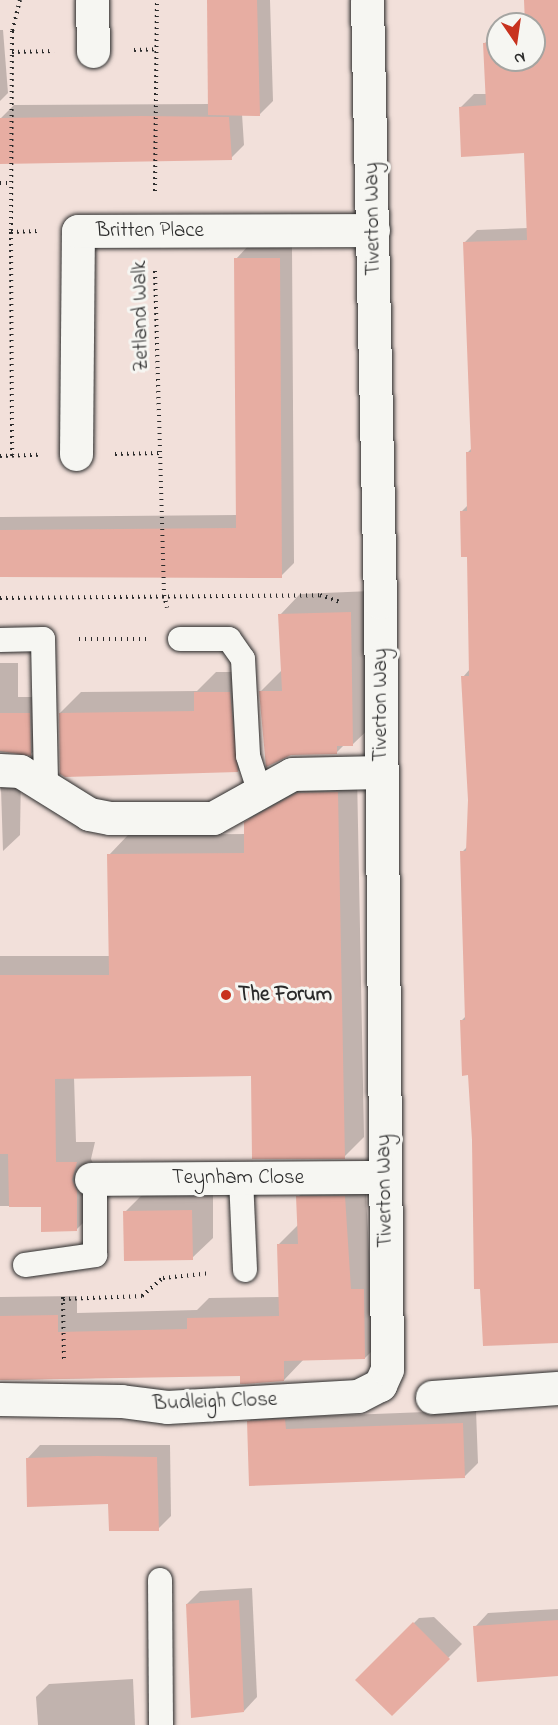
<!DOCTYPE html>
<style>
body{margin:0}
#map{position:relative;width:558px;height:1725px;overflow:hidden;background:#f2e0da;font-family:"Indie Flower",sans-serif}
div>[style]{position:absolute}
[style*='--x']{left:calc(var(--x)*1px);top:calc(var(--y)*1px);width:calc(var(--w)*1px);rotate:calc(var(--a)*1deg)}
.shadow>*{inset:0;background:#0003}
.building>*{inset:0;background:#e7ada2}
.path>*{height:4px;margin-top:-2px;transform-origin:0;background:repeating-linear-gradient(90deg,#2b2b2b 0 1.5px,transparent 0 6px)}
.roads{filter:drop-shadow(0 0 2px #2b2b2b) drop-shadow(0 0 2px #2b2b2b)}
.service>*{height:24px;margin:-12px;padding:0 12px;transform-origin:12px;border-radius:12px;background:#f6f6f2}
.minor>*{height:33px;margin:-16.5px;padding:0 16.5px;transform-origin:16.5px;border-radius:16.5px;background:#f6f6f2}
.dots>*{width:16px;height:16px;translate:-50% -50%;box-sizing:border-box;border:3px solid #f6f6f2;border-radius:50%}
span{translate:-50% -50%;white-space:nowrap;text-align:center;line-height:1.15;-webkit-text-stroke:6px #f6f6f2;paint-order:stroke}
.street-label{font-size:21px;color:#2b2b2b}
.poi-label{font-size:21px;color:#2b2b2b;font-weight:700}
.left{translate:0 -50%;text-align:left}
.north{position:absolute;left:486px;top:12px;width:60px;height:60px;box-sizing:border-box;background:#f6f6f2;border:2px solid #a5a5a2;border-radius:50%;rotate:167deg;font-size:16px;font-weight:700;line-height:24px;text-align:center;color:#2b2b2b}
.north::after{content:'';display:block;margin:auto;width:21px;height:27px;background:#c8321e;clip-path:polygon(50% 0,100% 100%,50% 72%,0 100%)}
</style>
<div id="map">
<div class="shadow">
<i style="clip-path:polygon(208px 0,270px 0,273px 101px,260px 114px,242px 114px,244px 145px,231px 158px,1px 118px,14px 105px,210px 104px)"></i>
<i style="clip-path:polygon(558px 27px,558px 1341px,478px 1244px,469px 1074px,461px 1021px,466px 1016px,462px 852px,468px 846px,470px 800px,463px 677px,470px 669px,469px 555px,461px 512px,469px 504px,467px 453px,472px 448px,464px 243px,477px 230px,528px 228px,526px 152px,461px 107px,474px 94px,487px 94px,484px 44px,497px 31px,498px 60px,534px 60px,534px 29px)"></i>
<i style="clip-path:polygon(0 30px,3px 30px,8px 93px,0 101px)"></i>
<i style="clip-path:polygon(249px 245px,292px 245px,294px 563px,281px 576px,0 576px,0 517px,237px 515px,236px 259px)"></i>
<i style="clip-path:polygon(371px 591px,374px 724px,353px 744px,345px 744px,336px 753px,260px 692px,282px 670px,280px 615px,300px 594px)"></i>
<i style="clip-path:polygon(0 663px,18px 663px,18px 697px,46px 697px,47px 738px,31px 754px,0 752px)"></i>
<i style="clip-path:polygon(216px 672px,251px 672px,258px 750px,238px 771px,60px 713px,81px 692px,197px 691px)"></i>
<i style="clip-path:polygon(0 757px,21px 773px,20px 835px,3px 851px)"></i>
<i style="clip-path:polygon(318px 773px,357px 773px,364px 1137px,344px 1157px,252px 1074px,74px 1077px,76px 1142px,95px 1142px,91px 1159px,96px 1170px,97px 1209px,77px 1229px,42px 1206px,0 1206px,0 956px,110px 956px,109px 855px,128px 835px,246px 834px,245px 823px,265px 803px)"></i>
<i style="clip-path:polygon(318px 1177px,365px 1177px,370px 1270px,385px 1338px,365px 1358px,304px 1359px,284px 1380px,241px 1375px,0 1380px,0 1297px,77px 1296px,77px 1313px,197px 1310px,209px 1298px,280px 1297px,278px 1245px,299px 1224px,298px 1197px)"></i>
<i style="clip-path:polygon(213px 1190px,213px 1238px,192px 1258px,125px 1212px,146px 1191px)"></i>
<i style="clip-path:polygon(298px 1406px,298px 1417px,476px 1410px,478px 1463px,465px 1476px,248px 1422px,262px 1409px)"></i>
<i style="clip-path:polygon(40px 1445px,170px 1445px,171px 1516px,158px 1529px,27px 1459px)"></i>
<i style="clip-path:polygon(252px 1588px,257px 1697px,244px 1711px,187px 1604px,200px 1591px)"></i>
<i style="clip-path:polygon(558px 1609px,558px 1675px,475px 1627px,488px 1613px)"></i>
<i style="clip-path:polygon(434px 1617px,462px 1644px,392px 1714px,357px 1680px,419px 1618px)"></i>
<i style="clip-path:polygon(133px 1679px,135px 1725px,38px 1725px,36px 1697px,49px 1684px)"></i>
</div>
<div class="building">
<i style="clip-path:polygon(207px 0,257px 0,260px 116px,208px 115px)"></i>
<i style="clip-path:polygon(524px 0,558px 0,558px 1343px,483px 1346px,480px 1289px,474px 1289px,472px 1140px,468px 1075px,462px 1076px,460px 1020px,465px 1020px,460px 851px,466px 851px,468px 800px,461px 676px,469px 676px,467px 557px,461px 557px,460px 511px,467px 511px,466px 452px,471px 452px,463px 242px,527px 240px,524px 153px,461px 157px,459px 107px,486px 105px,483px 43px,498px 42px,498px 60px,534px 60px,534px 24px,525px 24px)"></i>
<i style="clip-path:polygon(141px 116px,229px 117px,232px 160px,0 164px,0 118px)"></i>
<i style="clip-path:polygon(234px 258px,280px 258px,282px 578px,0 577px,0 530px,236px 528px)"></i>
<i style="clip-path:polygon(351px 612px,353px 746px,337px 746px,337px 754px,291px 755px,266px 767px,259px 691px,282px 691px,278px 614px)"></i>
<i style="clip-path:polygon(194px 692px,230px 692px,238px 772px,65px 777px,60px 774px,59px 713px,194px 711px)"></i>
<i style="clip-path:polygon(0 713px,30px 713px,31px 756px,0 751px)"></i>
<i style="clip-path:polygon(338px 792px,345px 1159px,252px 1159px,251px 1076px,55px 1079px,56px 1162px,77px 1162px,72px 1180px,77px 1191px,77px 1231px,41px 1232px,41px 1207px,9px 1207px,8px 1154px,0 1154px,0 975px,109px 975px,107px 854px,244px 853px,244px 822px,297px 793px)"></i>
<i style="clip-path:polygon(296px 1196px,345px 1196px,351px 1289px,364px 1289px,365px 1359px,284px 1361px,284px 1381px,245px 1384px,240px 1384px,240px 1376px,0 1380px,0 1316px,58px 1315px,58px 1332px,187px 1329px,187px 1318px,279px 1316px,277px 1244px,298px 1244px)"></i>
<i style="clip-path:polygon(192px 1210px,193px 1260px,124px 1261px,123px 1211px)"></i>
<i style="clip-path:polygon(285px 1419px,286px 1429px,463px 1423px,465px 1478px,249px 1486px,247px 1421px)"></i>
<i style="clip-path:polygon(97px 1456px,157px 1457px,159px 1531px,109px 1531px,108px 1504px,27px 1507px,26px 1458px)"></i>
<i style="clip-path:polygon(239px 1600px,244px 1712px,191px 1718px,186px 1604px)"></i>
<i style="clip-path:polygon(558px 1620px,558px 1676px,477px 1682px,473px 1626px)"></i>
<i style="clip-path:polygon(413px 1622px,450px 1659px,392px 1716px,355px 1680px)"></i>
</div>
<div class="path">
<i style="--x:20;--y:0;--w:32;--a:104"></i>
<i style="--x:12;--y:31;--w:201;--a:90.3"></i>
<i style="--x:11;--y:232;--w:27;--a:-2"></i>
<i style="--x:134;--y:50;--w:23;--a:-2"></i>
<i style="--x:12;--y:52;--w:42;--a:-1.4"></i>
<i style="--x:0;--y:183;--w:12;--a:0"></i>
<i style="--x:155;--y:191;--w:191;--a:-89.4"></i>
<i style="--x:11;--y:232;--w:224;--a:89.7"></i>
<i style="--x:155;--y:271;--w:324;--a:88.4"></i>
<i style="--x:164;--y:595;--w:13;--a:77"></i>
<i style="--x:115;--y:454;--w:45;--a:-1.3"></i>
<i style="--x:0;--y:456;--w:38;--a:-2"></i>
<i style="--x:0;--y:598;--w:320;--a:-0.5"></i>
<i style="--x:320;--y:595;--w:21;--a:19"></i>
<i style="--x:79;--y:639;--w:67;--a:0"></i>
<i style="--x:63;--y:1297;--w:64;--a:89.1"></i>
<i style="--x:63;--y:1299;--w:79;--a:-2.2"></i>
<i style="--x:142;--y:1296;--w:28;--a:-41"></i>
<i style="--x:163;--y:1278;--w:48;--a:-5.9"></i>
</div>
<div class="roads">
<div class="service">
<i style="--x:180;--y:639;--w:49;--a:0"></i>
<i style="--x:229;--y:639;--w:24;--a:55"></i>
<i style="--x:243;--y:659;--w:97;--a:87"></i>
<i style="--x:248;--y:756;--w:36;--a:72"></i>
<i style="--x:0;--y:640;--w:43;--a:-1.3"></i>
<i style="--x:43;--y:639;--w:148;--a:88.8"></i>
<i style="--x:241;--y:1178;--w:92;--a:87.5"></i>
<i style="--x:25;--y:1265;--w:71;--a:-8.1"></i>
<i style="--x:95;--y:1255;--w:76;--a:-90"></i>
<i style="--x:160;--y:1580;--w:145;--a:89.6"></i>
</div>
<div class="minor">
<i style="--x:92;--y:0;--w:51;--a:88.9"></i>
<i style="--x:76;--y:454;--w:223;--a:-89.5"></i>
<i style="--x:78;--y:231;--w:295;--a:-0.2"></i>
<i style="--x:0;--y:770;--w:20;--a:3"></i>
<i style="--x:20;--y:771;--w:81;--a:31.9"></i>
<i style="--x:89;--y:814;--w:21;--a:11"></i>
<i style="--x:110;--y:818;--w:103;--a:0"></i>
<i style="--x:213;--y:818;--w:90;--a:-29.1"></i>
<i style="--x:292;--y:774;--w:89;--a:-1.3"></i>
<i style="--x:91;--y:1179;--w:294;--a:-0.4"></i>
<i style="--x:432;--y:1397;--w:126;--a:-4.1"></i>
<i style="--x:0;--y:1399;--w:121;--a:0.9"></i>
<i style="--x:121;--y:1401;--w:46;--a:7.4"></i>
<i style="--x:167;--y:1407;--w:191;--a:-3.3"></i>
<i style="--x:358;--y:1396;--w:25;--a:-27"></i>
<i style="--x:380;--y:1385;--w:17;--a:-66"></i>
<i style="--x:387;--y:1369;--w:767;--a:-90.52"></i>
<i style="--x:380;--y:602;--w:602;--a:-91.24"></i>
</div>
</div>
<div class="dots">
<i style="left:226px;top:995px;background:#c8321e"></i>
</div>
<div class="street-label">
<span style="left:373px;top:219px;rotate:-91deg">Tiverton Way</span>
<span style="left:150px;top:231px">Britten Place</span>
<span style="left:141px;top:316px;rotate:-91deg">Zetland Walk</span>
<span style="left:381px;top:705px;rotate:-90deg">Tiverton Way</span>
<span style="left:238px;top:1178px">Teynham Close</span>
<span style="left:385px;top:1191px;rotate:-91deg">Tiverton Way</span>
<span style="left:215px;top:1402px;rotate:-2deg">Budleigh Close</span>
</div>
<div class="poi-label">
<span class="left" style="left:238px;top:995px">The Forum</span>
</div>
<div class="north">N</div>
</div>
